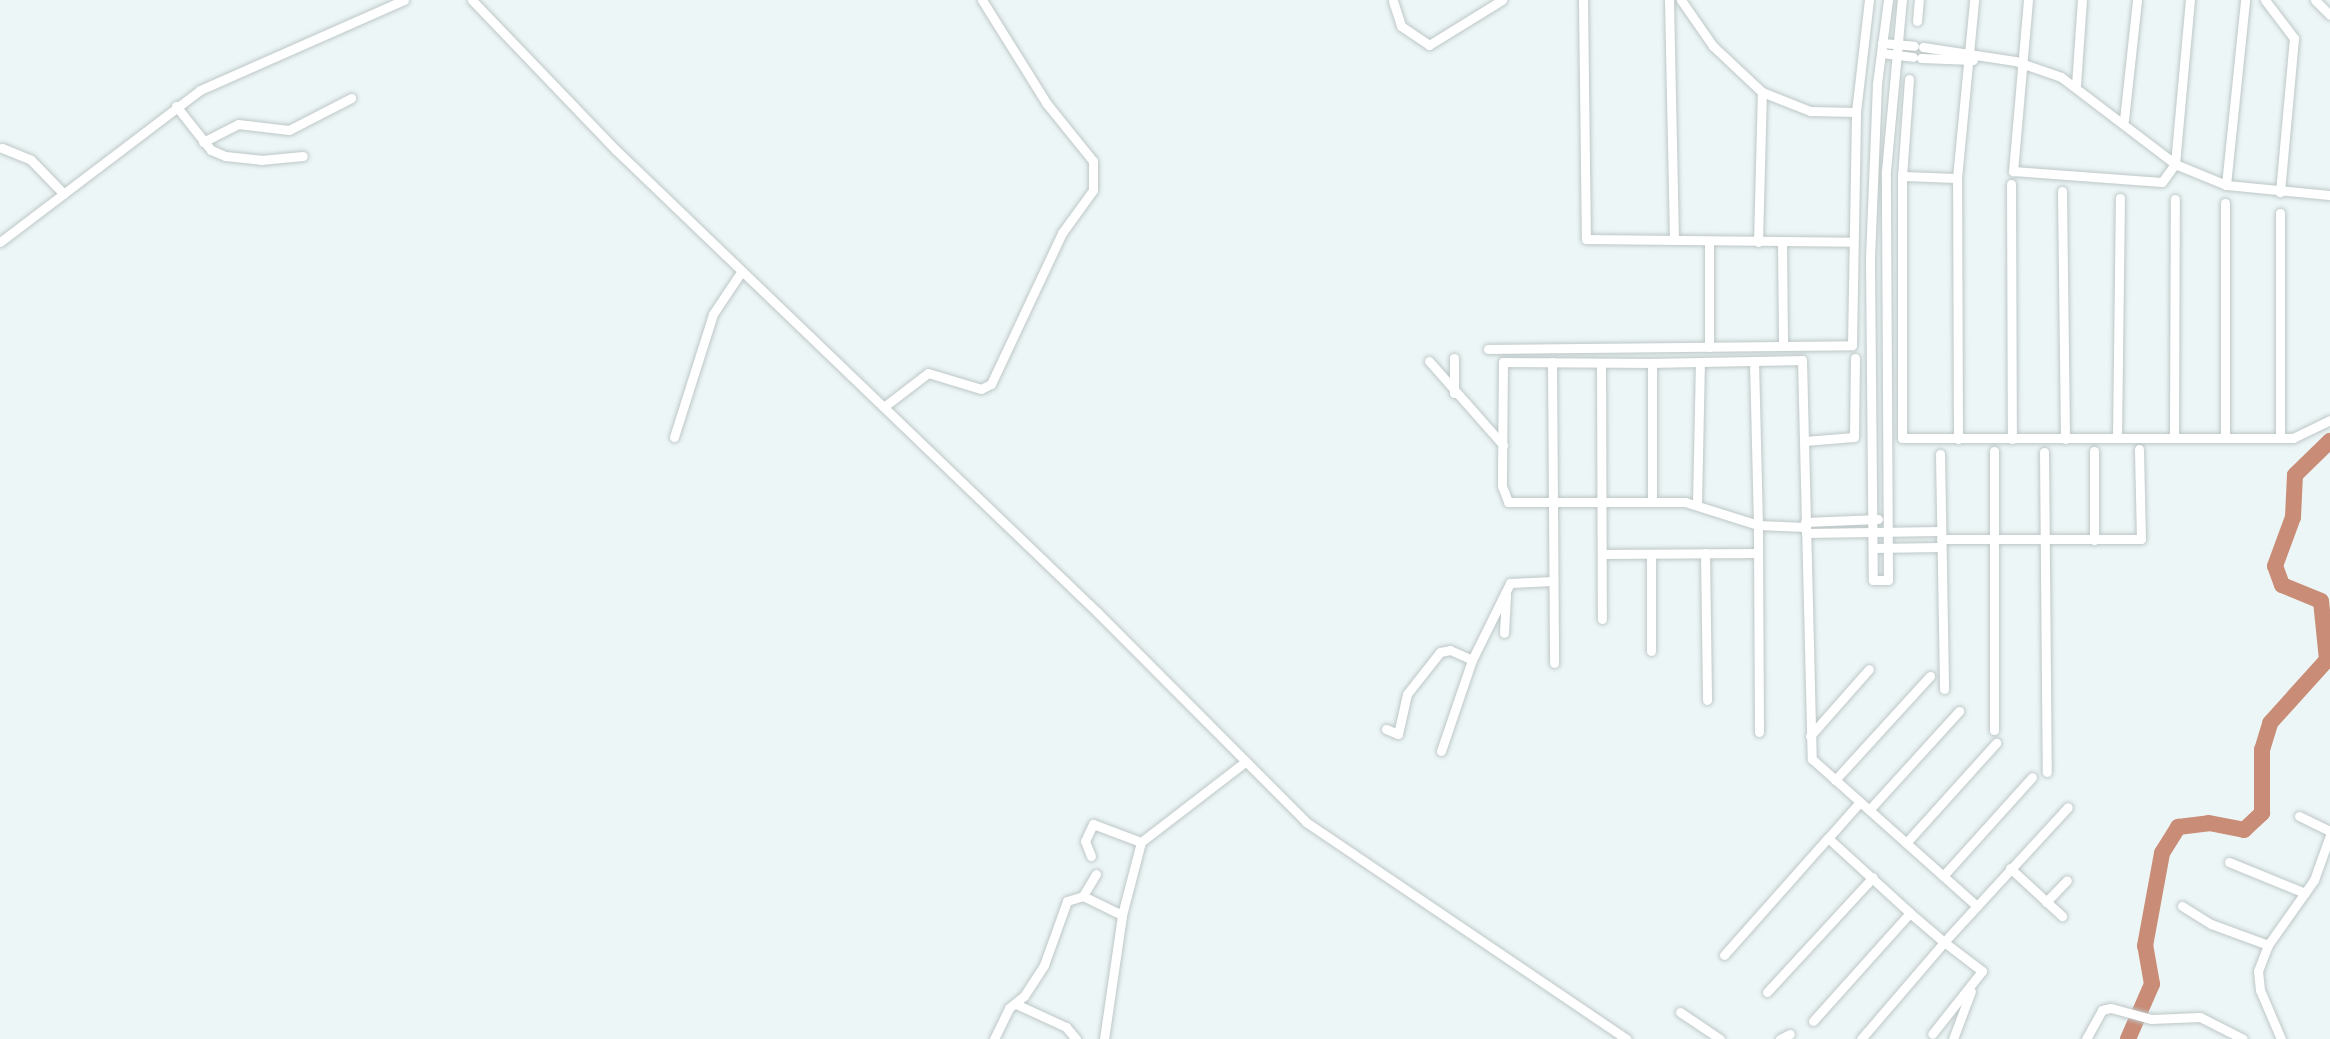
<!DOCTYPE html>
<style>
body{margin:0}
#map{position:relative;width:2330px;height:1039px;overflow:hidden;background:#edf6f6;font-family:Helvetica,sans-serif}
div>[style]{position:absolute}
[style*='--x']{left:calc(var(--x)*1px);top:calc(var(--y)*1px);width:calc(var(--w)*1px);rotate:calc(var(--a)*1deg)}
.river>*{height:16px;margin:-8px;padding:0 8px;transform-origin:8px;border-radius:8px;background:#c98c76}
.roads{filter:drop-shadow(0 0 2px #bec7c7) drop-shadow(0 0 2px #bec7c7)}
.minor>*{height:9px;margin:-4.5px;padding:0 4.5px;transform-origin:4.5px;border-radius:4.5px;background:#fff}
span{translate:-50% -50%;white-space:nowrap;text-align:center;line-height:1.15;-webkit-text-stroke:6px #fff;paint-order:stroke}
</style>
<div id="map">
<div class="river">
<i style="--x:2128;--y:1039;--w:60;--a:-66.4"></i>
<i style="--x:2152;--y:984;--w:39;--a:-100"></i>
<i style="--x:2145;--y:946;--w:95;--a:-79.6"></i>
<i style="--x:2162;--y:853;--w:31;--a:-58"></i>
<i style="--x:2178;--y:827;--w:31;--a:-7"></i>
<i style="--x:2209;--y:823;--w:36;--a:11"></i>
<i style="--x:2244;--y:830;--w:25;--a:-43"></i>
<i style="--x:2262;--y:813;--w:63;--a:-90"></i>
<i style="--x:2262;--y:750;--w:28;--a:-73"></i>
<i style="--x:2270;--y:723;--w:85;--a:-47.9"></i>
<i style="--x:2327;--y:660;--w:59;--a:-95.8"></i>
<i style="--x:2321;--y:601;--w:42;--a:-157.7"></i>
<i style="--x:2282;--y:585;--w:20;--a:-110"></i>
<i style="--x:2275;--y:566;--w:52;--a:-69.8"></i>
<i style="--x:2293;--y:517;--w:42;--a:-87.3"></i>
<i style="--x:2295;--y:475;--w:49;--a:-44.2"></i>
</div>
<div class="roads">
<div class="minor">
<i style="--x:472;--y:0;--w:208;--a:46.2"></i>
<i style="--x:616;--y:150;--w:667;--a:43.85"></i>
<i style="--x:1097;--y:612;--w:296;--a:45.1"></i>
<i style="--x:1306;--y:822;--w:387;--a:34.1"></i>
<i style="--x:1583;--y:0;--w:239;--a:89.3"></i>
<i style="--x:1586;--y:239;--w:266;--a:0.6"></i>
<i style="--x:1669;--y:0;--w:240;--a:88.8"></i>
<i style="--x:1681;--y:0;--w:56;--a:55.2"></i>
<i style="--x:1713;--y:46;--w:67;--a:43.2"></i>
<i style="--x:1888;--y:0;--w:85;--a:97.5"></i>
<i style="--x:1877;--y:84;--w:176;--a:92.3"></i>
<i style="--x:1870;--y:260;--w:320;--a:89.5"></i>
<i style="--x:1873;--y:580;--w:15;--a:0"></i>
<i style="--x:1888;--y:580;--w:409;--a:-90.3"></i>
<i style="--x:1886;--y:171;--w:172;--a:-84.7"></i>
<i style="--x:2028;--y:0;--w:172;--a:95"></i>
<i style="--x:2013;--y:171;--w:149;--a:4.2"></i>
<i style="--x:2162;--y:182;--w:22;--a:-54"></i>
<i style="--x:2175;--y:164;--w:165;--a:-84.8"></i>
<i style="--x:2265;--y:0;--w:48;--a:52.7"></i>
<i style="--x:2294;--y:38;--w:155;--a:95.2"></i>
<i style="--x:2315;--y:0;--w:21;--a:45"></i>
<i style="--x:1393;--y:1;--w:26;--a:72"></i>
<i style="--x:1401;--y:26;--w:34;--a:34"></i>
<i style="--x:1429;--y:45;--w:86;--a:-31.7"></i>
<i style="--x:1917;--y:21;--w:21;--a:-85"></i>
<i style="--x:1882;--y:43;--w:32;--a:5"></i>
<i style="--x:1923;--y:47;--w:93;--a:8.7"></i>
<i style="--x:2015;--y:61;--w:49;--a:19.2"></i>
<i style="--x:2061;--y:77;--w:143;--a:37.3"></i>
<i style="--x:2175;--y:164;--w:55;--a:22.4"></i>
<i style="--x:2226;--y:185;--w:104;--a:5.5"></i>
<i style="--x:1881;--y:53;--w:32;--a:7"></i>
<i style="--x:1921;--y:58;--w:52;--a:2.2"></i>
<i style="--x:1909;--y:79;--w:97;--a:94.1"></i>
<i style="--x:1902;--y:176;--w:262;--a:90"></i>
<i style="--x:1902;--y:438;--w:391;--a:0"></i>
<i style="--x:2293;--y:438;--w:41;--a:-25.9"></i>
<i style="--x:2076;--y:85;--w:85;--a:-86"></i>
<i style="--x:176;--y:106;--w:56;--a:51.5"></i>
<i style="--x:211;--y:150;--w:15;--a:23"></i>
<i style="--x:225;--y:156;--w:36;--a:6"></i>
<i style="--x:261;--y:160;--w:42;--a:-5.4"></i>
<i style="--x:2124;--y:120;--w:121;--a:-83.8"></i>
<i style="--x:203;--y:142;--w:39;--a:-27"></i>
<i style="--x:238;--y:124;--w:51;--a:6.7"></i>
<i style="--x:289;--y:130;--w:70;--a:-27.3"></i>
<i style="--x:2;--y:148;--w:31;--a:22"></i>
<i style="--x:31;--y:160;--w:47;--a:45.9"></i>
<i style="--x:1902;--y:176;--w:55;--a:2.1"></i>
<i style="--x:2011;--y:184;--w:255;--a:89.8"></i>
<i style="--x:2226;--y:185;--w:186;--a:-84.1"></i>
<i style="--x:2062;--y:191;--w:248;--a:89.3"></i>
<i style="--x:2225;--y:203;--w:235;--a:90"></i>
<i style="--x:2280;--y:213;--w:225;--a:90"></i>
<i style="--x:1709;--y:241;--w:106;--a:90"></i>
<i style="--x:0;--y:242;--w:251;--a:-37.2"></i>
<i style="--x:200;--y:90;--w:223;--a:-23.8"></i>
<i style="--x:1758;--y:242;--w:150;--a:-88.5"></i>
<i style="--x:1762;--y:92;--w:52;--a:21.6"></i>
<i style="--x:1810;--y:111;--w:46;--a:1.2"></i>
<i style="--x:1782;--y:242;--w:104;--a:89.4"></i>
<i style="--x:1488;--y:349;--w:364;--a:-0.6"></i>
<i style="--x:1852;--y:345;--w:233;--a:-89"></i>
<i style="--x:1856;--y:112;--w:113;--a:-83.4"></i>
<i style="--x:1429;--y:361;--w:112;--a:48.6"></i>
<i style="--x:1552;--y:362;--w:301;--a:89.6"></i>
<i style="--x:1601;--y:363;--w:256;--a:89.8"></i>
<i style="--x:1652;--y:363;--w:149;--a:-179.6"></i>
<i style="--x:1503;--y:362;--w:124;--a:90.5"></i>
<i style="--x:1502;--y:486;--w:17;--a:69"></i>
<i style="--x:1508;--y:502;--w:177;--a:0"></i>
<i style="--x:1685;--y:502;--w:77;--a:17.5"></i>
<i style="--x:1758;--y:525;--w:164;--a:-91.4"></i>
<i style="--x:1454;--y:393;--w:35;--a:-90"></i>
<i style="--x:885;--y:406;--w:54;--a:-37.5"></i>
<i style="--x:928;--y:373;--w:55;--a:16.8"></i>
<i style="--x:981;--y:389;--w:11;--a:-27"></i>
<i style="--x:991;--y:384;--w:167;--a:-64.8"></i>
<i style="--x:1062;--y:233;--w:53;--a:-54.2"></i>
<i style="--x:1093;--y:190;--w:29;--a:-90"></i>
<i style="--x:1093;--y:161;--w:73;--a:-128.9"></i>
<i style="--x:1047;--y:104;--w:123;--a:-122"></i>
<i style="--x:674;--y:437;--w:129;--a:-72.4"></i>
<i style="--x:713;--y:314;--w:50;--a:-56.3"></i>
<i style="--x:2117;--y:438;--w:240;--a:-89.3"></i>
<i style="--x:2174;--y:438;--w:239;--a:-89.8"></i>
<i style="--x:1958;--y:439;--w:261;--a:-90.2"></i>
<i style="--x:1957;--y:178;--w:179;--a:-84.5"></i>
<i style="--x:1805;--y:441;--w:49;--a:-4.7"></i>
<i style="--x:1854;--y:437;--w:79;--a:-89.3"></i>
<i style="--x:2044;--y:452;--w:320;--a:89.5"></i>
<i style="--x:1940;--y:454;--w:235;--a:89"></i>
<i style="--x:1652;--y:501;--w:138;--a:-90"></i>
<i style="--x:1652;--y:363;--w:150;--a:-1.1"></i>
<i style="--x:1802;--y:360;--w:399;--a:88.6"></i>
<i style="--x:1812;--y:759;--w:221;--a:41.7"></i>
<i style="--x:1977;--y:906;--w:134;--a:-47.4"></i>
<i style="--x:1697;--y:503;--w:141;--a:-88.8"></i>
<i style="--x:1805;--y:522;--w:73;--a:-2.4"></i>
<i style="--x:1806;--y:533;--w:135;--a:-0.8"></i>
<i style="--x:1941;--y:539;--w:200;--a:0"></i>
<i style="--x:2141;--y:539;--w:90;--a:-91.3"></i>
<i style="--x:2094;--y:540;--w:89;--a:-90"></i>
<i style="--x:1873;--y:548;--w:68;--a:-0.8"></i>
<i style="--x:1705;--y:553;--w:147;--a:89.2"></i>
<i style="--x:1602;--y:554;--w:156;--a:-0.4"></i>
<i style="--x:1651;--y:554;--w:97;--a:90"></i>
<i style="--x:1504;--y:633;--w:38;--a:-87"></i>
<i style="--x:1386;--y:729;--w:13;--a:23"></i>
<i style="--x:1398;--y:734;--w:41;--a:-77.3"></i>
<i style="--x:1407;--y:694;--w:53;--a:-51.8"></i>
<i style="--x:1440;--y:652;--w:10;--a:-11"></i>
<i style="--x:1450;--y:650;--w:24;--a:24"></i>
<i style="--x:1994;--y:730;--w:279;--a:-90"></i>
<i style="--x:1759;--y:732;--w:207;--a:-90.3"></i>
<i style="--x:1758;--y:525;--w:47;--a:2.4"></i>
<i style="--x:1810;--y:736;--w:89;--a:-48.6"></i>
<i style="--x:1441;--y:751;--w:96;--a:-71.2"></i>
<i style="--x:1472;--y:660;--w:86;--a:-63.7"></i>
<i style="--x:1510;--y:583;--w:43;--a:-2.7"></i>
<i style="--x:1835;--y:780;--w:141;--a:-47.6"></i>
<i style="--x:1860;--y:802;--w:48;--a:131.6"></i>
<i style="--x:1828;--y:838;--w:111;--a:42.4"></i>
<i style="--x:1910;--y:913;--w:45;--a:40.5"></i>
<i style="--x:1944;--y:942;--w:49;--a:-47.5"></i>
<i style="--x:1869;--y:810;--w:134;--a:-47.7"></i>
<i style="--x:2299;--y:816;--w:34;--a:26"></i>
<i style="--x:1906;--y:843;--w:135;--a:-48"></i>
<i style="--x:1091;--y:856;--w:16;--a:-112"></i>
<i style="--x:1085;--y:841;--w:19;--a:-65"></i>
<i style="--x:1093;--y:824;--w:51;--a:20.6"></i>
<i style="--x:2229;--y:862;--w:82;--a:22.2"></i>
<i style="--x:2010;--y:868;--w:71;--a:42.7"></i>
<i style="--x:1096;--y:874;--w:26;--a:121"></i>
<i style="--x:1083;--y:896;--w:43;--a:26"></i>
<i style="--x:1943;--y:876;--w:133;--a:-48"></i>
<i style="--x:2046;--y:902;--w:30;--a:-46"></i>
<i style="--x:2182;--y:906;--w:34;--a:32"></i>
<i style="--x:2211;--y:924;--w:61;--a:20.2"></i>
<i style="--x:1724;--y:955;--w:157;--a:-48.4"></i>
<i style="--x:1767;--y:992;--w:156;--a:-47.3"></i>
<i style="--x:1016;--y:1004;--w:55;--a:24.7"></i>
<i style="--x:1066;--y:1027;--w:16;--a:50"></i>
<i style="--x:1680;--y:1012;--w:48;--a:34"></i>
<i style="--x:1813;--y:1021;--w:145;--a:-48.1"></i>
<i style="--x:994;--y:1039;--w:34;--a:-64"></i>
<i style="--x:1009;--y:1008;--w:19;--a:-39"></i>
<i style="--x:1024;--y:996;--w:37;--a:-57"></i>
<i style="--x:1044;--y:965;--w:68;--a:-70.2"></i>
<i style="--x:1067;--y:901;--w:17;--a:-17"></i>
<i style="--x:1104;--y:1039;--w:125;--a:-81.7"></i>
<i style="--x:1122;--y:915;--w:75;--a:-75.4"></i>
<i style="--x:1141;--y:842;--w:131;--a:-37.6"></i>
<i style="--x:1780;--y:1039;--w:11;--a:-27"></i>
<i style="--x:1861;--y:1039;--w:128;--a:-49.4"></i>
<i style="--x:1944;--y:942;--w:48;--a:37.3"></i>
<i style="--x:1982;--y:971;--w:80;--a:128.4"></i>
<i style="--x:1953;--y:1039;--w:51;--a:-69.4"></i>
<i style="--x:2086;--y:1039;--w:33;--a:-61"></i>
<i style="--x:2102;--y:1010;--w:9;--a:-13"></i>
<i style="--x:2111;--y:1008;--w:41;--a:15.4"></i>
<i style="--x:2151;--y:1019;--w:49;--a:-2.3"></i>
<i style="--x:2200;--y:1017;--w:48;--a:27.1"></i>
<i style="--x:2281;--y:1039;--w:53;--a:-113.2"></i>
<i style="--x:2260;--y:990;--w:19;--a:-96"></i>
<i style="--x:2258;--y:971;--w:28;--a:-69"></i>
<i style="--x:2268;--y:945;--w:80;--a:-54.7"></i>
<i style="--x:2314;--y:880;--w:48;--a:-70.4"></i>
</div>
</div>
</div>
